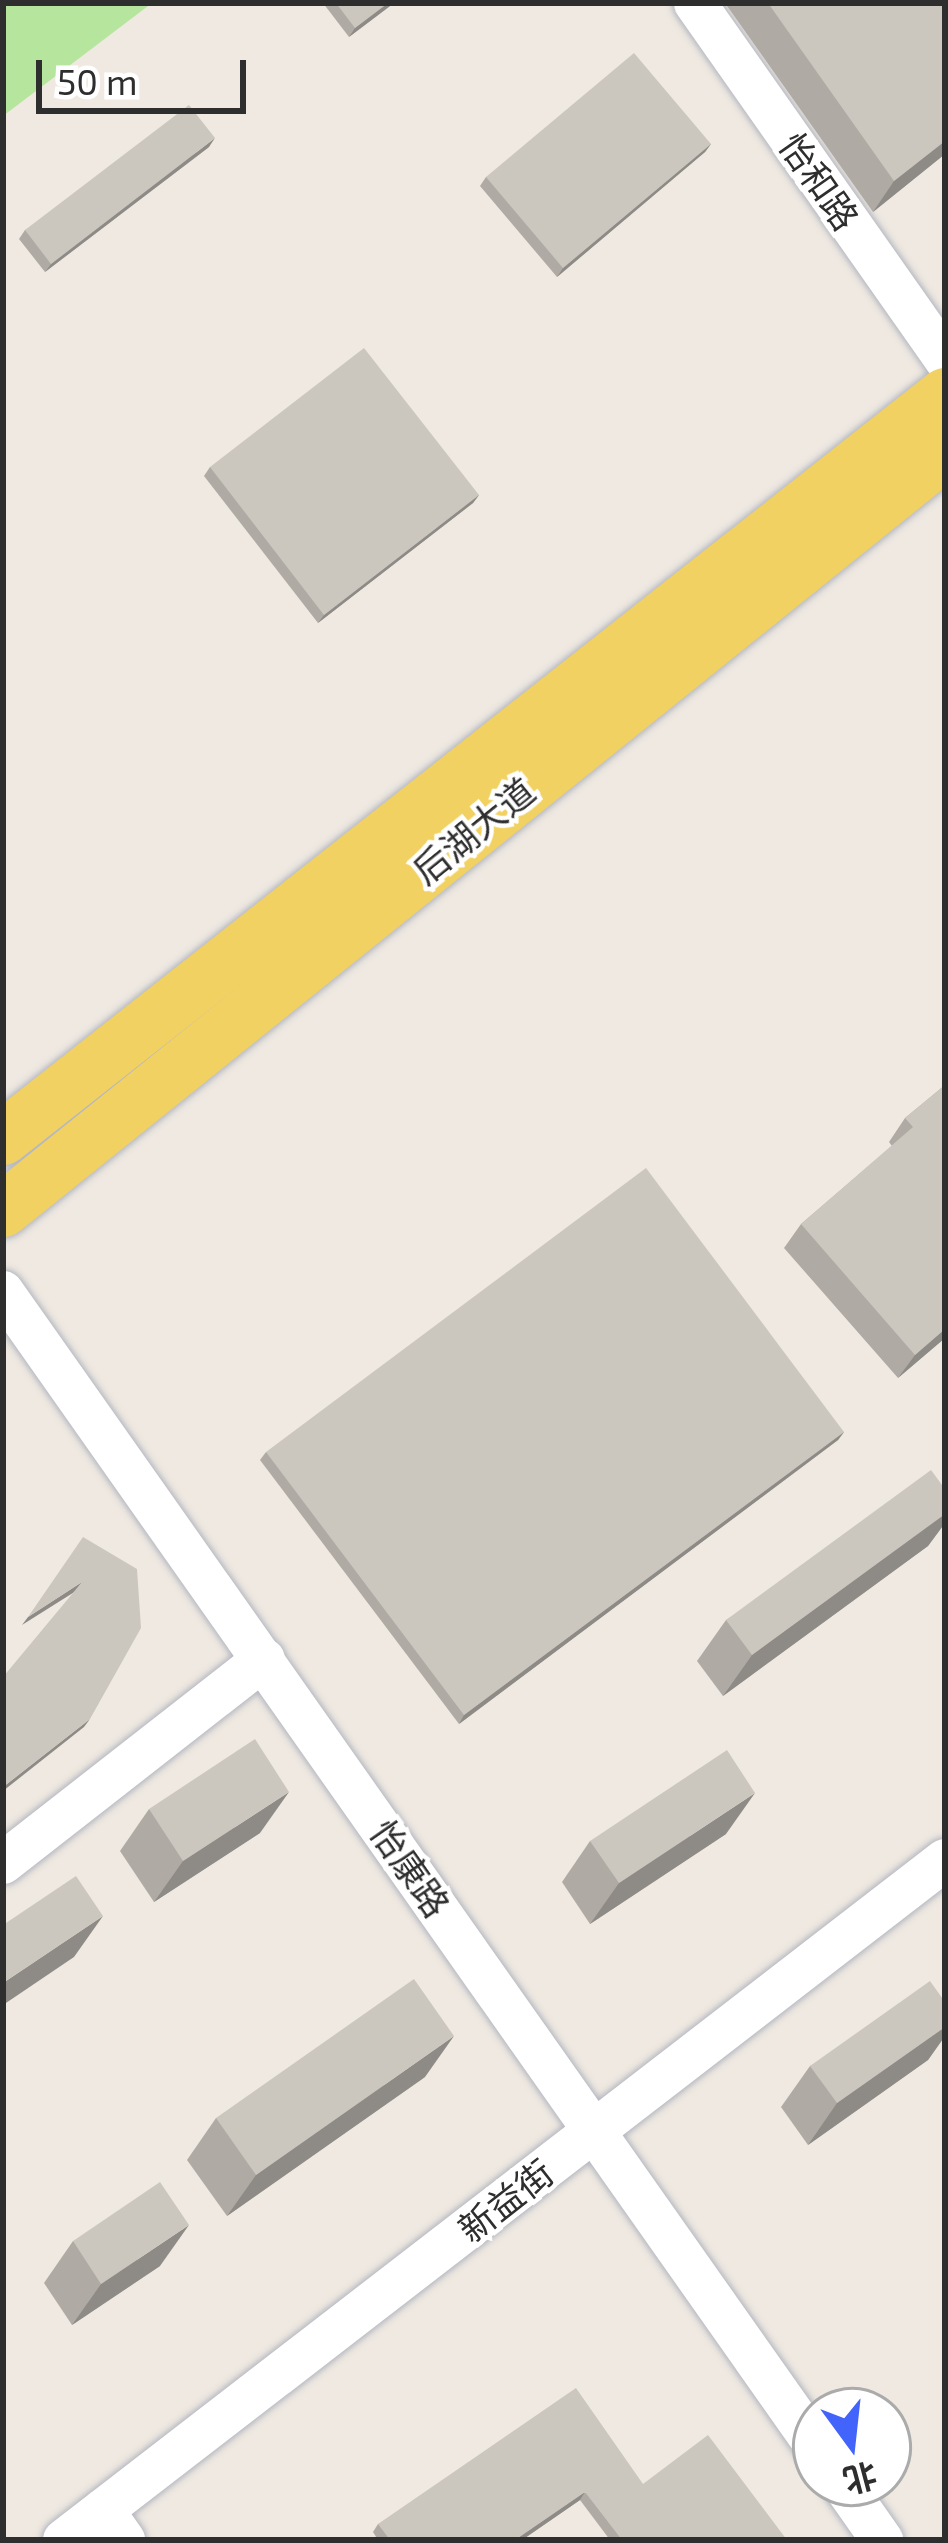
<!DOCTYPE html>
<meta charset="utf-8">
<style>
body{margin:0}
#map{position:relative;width:948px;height:2543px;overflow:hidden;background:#efe9e1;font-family:"Exo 2","Noto Sans SC",sans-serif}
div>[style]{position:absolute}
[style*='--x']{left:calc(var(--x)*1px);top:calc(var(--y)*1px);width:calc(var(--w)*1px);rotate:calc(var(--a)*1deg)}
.green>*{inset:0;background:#b6e59e}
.roads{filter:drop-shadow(0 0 3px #b4b7c1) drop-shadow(0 0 3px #b4b7c1)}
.minor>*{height:42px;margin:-21px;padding:0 21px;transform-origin:21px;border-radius:21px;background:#fff}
.major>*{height:54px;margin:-27px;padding:0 27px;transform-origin:27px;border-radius:27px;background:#f2d163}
.wall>*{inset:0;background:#afaba4}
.shaded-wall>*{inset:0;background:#8e8b86}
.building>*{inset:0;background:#cbc7bf}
span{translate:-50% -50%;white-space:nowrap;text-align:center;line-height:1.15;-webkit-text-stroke:9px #fff;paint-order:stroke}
.street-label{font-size:36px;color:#2e2e2e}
.frame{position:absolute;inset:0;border:6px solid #2e2e2e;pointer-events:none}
.north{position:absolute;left:792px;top:2387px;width:120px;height:120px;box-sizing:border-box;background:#fff;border:3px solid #ababab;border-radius:50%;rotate:165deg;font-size:33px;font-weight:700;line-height:48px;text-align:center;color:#2e2e2e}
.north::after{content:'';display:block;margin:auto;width:42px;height:54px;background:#4264fb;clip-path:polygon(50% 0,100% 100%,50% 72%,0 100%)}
.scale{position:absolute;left:36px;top:60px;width:210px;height:54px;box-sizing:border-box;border:6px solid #2e2e2e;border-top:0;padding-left:15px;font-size:36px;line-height:42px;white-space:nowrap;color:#2e2e2e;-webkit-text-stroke:9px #fff;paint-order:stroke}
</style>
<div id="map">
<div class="green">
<i style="clip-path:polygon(3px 3px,152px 3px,3px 116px)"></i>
</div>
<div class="roads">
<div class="minor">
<i style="--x:695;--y:3;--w:435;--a:54.9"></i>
<i style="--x:3;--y:1292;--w:1412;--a:54.84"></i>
<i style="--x:3;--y:1863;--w:331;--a:-38"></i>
<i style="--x:842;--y:2483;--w:70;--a:54.9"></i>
<i style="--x:103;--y:2510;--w:37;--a:55"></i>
<i style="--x:64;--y:2540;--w:1113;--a:-37.66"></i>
</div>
<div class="major">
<i style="--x:3;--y:1138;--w:1200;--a:-38.26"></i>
<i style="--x:3;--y:1210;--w:1208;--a:-38.79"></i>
</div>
</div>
<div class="wall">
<i style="clip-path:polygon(323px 3px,394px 3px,349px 37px)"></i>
<i style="clip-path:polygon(725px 3px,945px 3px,945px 154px,873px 212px)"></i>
<i style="clip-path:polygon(711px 144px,705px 152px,557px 277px,480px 186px,486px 177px)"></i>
<i style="clip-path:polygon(209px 147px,45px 272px,19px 239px,25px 230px)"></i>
<i style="clip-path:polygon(210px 467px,479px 495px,473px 503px,318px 623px,204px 476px)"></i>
<i style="clip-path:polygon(945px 1085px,945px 1338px,898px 1378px,784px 1248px,801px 1224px,892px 1146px,889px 1142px,905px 1118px)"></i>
<i style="clip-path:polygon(844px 1432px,838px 1440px,459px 1724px,260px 1460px,266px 1452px)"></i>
<i style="clip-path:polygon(945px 1489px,945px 1523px,928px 1546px,723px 1696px,697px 1661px,726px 1620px)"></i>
<i style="clip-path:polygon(149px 1809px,260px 1833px,154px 1902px,120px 1851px)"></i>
<i style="clip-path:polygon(726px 1834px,590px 1924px,562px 1882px,590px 1841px)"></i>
<i style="clip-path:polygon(945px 2002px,945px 2036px,928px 2060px,808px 2145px,781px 2107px,810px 2066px)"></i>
<i style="clip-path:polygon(425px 2077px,227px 2216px,187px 2160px,216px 2118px)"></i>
<i style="clip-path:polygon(73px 2241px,160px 2266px,72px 2325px,44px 2283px)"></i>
<i style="clip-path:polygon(643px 2484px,787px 2540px,610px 2540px,580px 2500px,522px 2540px,378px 2540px,373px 2532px,378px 2524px)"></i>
</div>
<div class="shaded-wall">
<i style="clip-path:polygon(388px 3px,394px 3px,349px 37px,355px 28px)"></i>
<i style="clip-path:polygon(215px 138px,209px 147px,45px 272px,51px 264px)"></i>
<i style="clip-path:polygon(945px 141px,945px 154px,873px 212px,894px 181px)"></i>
<i style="clip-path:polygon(711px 144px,705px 152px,557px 277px,563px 268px)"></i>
<i style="clip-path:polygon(479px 495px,473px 503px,318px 623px,324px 615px)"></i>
<i style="clip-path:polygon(945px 1329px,945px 1338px,898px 1378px,915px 1355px)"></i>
<i style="clip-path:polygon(844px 1432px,838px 1440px,459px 1724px,464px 1715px)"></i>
<i style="clip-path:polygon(945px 1514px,945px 1523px,928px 1546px,723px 1696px,752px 1655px)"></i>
<i style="clip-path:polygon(82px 1582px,76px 1591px,22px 1625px,28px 1617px)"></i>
<i style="clip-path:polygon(90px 1719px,84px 1727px,3px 1791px,3px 1787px)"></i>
<i style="clip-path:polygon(289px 1792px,260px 1833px,154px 1902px,183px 1861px)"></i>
<i style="clip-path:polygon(755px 1793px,726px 1834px,590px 1924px,619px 1883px)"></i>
<i style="clip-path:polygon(103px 1916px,74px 1957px,3px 2005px,3px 1983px)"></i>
<i style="clip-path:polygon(945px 2027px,945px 2036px,928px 2060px,808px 2145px,837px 2103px)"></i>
<i style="clip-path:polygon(454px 2036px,425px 2077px,227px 2216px,256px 2175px)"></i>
<i style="clip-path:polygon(189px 2225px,160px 2266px,72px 2325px,101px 2284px)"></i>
<i style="clip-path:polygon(585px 2492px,580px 2500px,522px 2540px,515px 2540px)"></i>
</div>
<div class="building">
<i style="clip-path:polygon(336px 3px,388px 3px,355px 28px)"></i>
<i style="clip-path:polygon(768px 3px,945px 3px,945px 141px,894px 181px)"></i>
<i style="clip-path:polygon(634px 53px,711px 144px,563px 268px,486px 177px)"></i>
<i style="clip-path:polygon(189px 105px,215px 138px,51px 264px,25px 230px)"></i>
<i style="clip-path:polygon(364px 348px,479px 495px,324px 615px,210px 467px)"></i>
<i style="clip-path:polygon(945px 1085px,945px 1329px,915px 1355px,801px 1224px,913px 1127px,905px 1118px)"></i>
<i style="clip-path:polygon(646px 1168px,844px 1432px,464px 1715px,266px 1452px)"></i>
<i style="clip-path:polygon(931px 1470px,945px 1489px,945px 1514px,752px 1655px,726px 1620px)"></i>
<i style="clip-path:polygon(83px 1537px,137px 1569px,141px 1628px,90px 1719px,3px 1787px,3px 1677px,82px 1582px,28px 1617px)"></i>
<i style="clip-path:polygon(255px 1739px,289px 1792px,183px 1861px,149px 1809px)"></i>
<i style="clip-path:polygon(727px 1750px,755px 1793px,619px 1883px,590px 1841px)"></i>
<i style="clip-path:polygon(76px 1876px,103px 1916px,3px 1983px,3px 1925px)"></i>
<i style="clip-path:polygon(414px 1979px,454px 2036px,256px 2175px,216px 2118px)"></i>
<i style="clip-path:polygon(930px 1981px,945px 2002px,945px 2027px,837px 2103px,810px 2066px)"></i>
<i style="clip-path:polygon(160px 2182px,189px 2225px,101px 2284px,73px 2241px)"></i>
<i style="clip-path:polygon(576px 2388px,643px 2484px,708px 2435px,787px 2540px,622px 2540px,585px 2492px,515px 2540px,390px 2540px,378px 2524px)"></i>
</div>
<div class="street-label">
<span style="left:820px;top:181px;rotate:55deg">怡和路</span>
<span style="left:473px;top:830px;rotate:-39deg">后湖大道</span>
<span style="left:411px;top:1868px;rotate:55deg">怡康路</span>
<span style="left:505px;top:2200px;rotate:-38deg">新益街</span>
</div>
<div class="frame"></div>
<div class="north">北</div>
<div class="scale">50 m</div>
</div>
